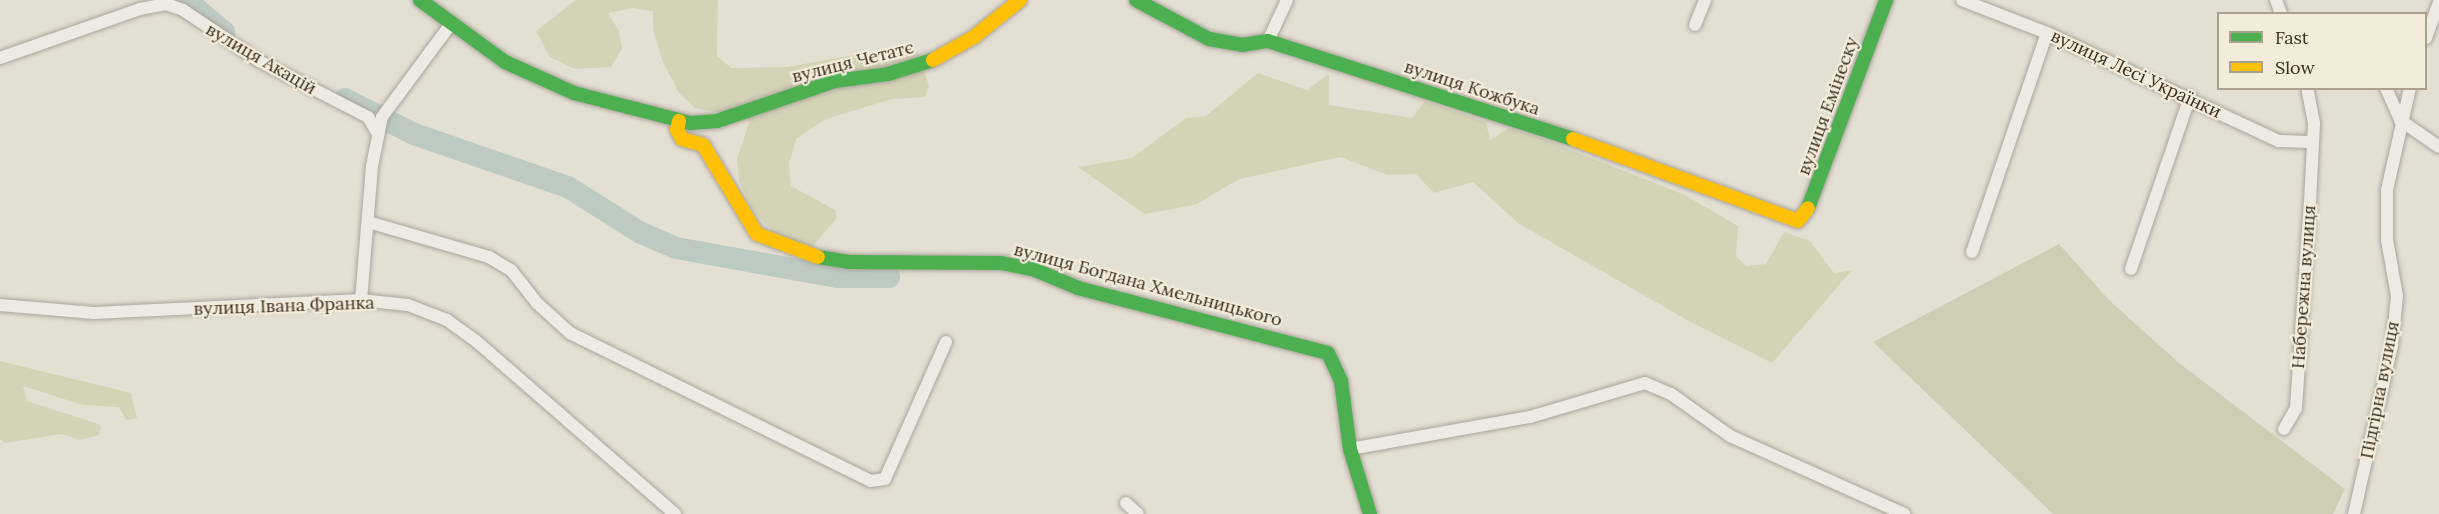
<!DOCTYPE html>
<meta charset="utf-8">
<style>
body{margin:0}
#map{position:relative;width:2439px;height:514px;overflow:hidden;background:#e4dfd3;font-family:Lora,serif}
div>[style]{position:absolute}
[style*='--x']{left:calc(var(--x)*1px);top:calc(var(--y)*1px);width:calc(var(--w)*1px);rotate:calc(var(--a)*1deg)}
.green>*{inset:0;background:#d4d3b6}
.cemetery>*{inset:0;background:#ceceb5}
.river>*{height:22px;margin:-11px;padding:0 11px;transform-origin:11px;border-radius:11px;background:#bccac2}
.roads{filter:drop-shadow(0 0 2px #aaa49b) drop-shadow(0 0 2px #aaa49b)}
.street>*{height:12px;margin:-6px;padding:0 6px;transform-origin:6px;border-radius:6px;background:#edeae3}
.fast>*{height:14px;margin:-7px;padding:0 7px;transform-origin:7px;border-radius:7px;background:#4caf50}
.slow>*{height:14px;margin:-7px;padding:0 7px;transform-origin:7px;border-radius:7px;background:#ffc107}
span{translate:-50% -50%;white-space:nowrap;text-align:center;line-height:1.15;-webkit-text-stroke:4.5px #f4ecda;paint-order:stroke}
.street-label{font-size:18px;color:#3a2d22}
.legend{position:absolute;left:2217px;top:12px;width:210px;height:78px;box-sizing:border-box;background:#f4ecda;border:2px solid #aaa090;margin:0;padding:8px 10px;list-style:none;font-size:18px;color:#3a2d22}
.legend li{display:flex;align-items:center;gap:12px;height:30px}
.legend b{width:30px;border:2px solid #aaa090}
</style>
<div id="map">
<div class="green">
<i style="clip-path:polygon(576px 0,718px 0,717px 56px,731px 68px,787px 67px,883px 50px,918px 53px,929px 86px,925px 97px,892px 99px,862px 108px,826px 119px,796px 139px,789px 164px,791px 186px,835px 210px,837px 218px,812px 247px,775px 234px,752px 209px,739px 181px,737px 159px,749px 123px,744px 110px,722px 113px,695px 108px,679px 93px,662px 60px,653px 29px,653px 11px,633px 8px,608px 13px,619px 31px,622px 49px,611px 67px,575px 69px,550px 57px,536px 31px)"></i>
<i style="clip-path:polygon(1258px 73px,1307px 90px,1329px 74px,1329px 105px,1412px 118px,1425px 101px,1486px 122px,1490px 140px,1509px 128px,1543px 139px,1685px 195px,1738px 226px,1736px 256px,1746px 266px,1766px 264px,1784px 232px,1810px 241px,1834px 273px,1852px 270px,1772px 363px,1687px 320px,1518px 223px,1473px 182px,1434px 193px,1416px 174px,1387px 175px,1341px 157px,1239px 179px,1195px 205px,1145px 214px,1078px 167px,1132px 158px,1186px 118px,1206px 116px)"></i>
<i style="clip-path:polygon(0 361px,131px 393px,137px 418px,126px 420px,119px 407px,83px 405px,23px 386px,27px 401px,101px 425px,99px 435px,79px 440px,62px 434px,5px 443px,0 439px)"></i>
</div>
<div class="cemetery">
<i style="clip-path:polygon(2059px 244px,2110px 301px,2179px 363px,2345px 489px,2333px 514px,2053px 514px,1873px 342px)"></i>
</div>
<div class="river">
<i style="--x:186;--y:0;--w:50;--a:40.1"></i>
<i style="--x:345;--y:99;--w:77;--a:26.9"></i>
<i style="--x:414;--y:134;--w:163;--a:19"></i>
<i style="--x:568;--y:187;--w:86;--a:32.2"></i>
<i style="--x:641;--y:233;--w:38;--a:23"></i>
<i style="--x:676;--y:248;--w:164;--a:10.2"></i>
<i style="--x:837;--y:277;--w:52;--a:0"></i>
</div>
<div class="roads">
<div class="street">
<i style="--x:1962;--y:0;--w:91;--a:21.2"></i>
<i style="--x:2047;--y:33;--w:256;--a:25"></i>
<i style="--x:2279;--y:141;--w:32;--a:2"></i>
<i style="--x:2276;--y:0;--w:15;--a:70"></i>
<i style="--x:1695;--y:25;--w:27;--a:-68"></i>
<i style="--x:2426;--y:38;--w:38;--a:-70"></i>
<i style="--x:1268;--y:41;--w:45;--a:-65.1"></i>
<i style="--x:0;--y:58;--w:148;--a:-19.3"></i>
<i style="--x:140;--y:9;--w:26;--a:-11"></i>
<i style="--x:166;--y:4;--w:18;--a:19"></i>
<i style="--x:183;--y:10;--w:92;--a:33.9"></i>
<i style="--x:259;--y:61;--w:123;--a:27.2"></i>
<i style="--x:368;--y:117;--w:20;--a:60"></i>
<i style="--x:2386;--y:88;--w:35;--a:66"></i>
<i style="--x:2400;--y:120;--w:47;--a:34.7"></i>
<i style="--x:368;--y:222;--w:126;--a:16.1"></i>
<i style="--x:489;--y:257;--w:26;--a:31"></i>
<i style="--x:511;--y:270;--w:42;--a:51.8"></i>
<i style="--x:537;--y:303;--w:45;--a:42.3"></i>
<i style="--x:570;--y:333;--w:335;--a:26.2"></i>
<i style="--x:871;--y:481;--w:14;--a:-8"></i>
<i style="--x:885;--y:479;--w:150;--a:-66"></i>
<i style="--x:1972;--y:252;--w:231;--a:-71.1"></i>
<i style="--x:2131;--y:269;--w:182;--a:-71.1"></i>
<i style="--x:361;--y:300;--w:134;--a:-85.3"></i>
<i style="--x:372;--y:166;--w:50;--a:-78.5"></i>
<i style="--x:382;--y:117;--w:114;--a:-53.5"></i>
<i style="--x:0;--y:305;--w:94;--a:4.9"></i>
<i style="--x:94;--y:313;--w:267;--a:-2.8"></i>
<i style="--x:361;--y:300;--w:47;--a:6.1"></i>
<i style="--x:408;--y:305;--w:42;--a:21"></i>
<i style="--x:447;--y:320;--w:36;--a:36"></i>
<i style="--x:476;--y:341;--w:264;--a:41"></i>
<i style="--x:2284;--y:429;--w:24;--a:-60"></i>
<i style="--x:2296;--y:408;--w:205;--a:-86.1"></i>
<i style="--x:2310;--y:203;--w:80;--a:-87.1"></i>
<i style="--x:2314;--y:123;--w:36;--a:-101"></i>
<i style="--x:1350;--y:449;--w:183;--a:-10.1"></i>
<i style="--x:1530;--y:417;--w:120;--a:-16.5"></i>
<i style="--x:1645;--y:383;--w:28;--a:23"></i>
<i style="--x:1671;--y:394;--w:72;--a:35.4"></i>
<i style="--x:1730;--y:436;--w:191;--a:24.1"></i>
<i style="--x:1126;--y:503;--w:16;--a:43"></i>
<i style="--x:2354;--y:514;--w:172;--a:-77.3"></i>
<i style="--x:2392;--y:346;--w:50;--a:-84.3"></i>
<i style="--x:2397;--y:296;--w:57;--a:-100.1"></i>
<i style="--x:2387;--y:240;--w:50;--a:-90"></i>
<i style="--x:2387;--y:190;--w:105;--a:-77.3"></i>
</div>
<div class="fast">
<i style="--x:420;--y:0;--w:105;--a:36.1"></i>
<i style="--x:505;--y:62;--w:76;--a:24.2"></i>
<i style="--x:574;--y:93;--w:120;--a:14.5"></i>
<i style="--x:690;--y:123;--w:27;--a:-4"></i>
<i style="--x:717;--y:121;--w:125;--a:-18.7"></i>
<i style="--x:835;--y:81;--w:53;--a:-7.5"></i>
<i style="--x:888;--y:74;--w:47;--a:-17.3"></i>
<i style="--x:1136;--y:0;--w:83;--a:28.1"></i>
<i style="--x:1209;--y:39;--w:34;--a:10"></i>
<i style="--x:1242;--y:45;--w:26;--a:-9"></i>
<i style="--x:1268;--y:41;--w:320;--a:17.8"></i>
<i style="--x:1808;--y:208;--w:222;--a:-69.4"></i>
<i style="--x:818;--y:257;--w:31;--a:9"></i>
<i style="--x:849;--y:262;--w:152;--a:0.4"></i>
<i style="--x:1001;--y:263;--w:33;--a:11"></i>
<i style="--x:1033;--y:269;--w:49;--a:22.9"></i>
<i style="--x:1078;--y:288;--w:258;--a:14.6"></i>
<i style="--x:1328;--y:353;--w:31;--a:65"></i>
<i style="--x:1341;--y:381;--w:69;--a:82.5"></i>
<i style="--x:1350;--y:449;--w:68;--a:72.9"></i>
</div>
<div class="slow">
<i style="--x:933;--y:60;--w:47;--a:-29.3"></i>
<i style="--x:974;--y:37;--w:59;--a:-38.8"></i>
<i style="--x:679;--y:121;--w:9;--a:103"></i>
<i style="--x:677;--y:130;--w:10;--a:61"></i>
<i style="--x:682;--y:139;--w:22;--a:16"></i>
<i style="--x:703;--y:145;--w:104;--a:58.8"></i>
<i style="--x:757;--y:234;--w:65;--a:20.7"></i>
<i style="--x:1573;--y:139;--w:239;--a:20"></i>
<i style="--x:1798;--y:221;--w:16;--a:-52"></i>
</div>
</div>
<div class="street-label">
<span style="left:261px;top:59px;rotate:30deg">вулиця Акацій</span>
<span style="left:853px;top:62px;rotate:-14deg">вулиця Четатє</span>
<span style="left:2136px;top:74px;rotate:25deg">вулиця Лесі Українки</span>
<span style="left:1472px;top:88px;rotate:18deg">вулиця Кожбука</span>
<span style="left:1828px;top:106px;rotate:-70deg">вулиця Емінеску</span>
<span style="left:1148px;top:285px;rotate:15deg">вулиця Богдана Хмельницького</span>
<span style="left:2304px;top:287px;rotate:-86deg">Набережна вулиця</span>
<span style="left:284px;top:306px;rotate:-2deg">вулиця Івана Франка</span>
<span style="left:2380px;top:390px;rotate:-79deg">Підгірна вулиця</span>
</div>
<ul class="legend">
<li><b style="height:8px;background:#4caf50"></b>Fast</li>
<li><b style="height:8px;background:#ffc107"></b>Slow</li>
</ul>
</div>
